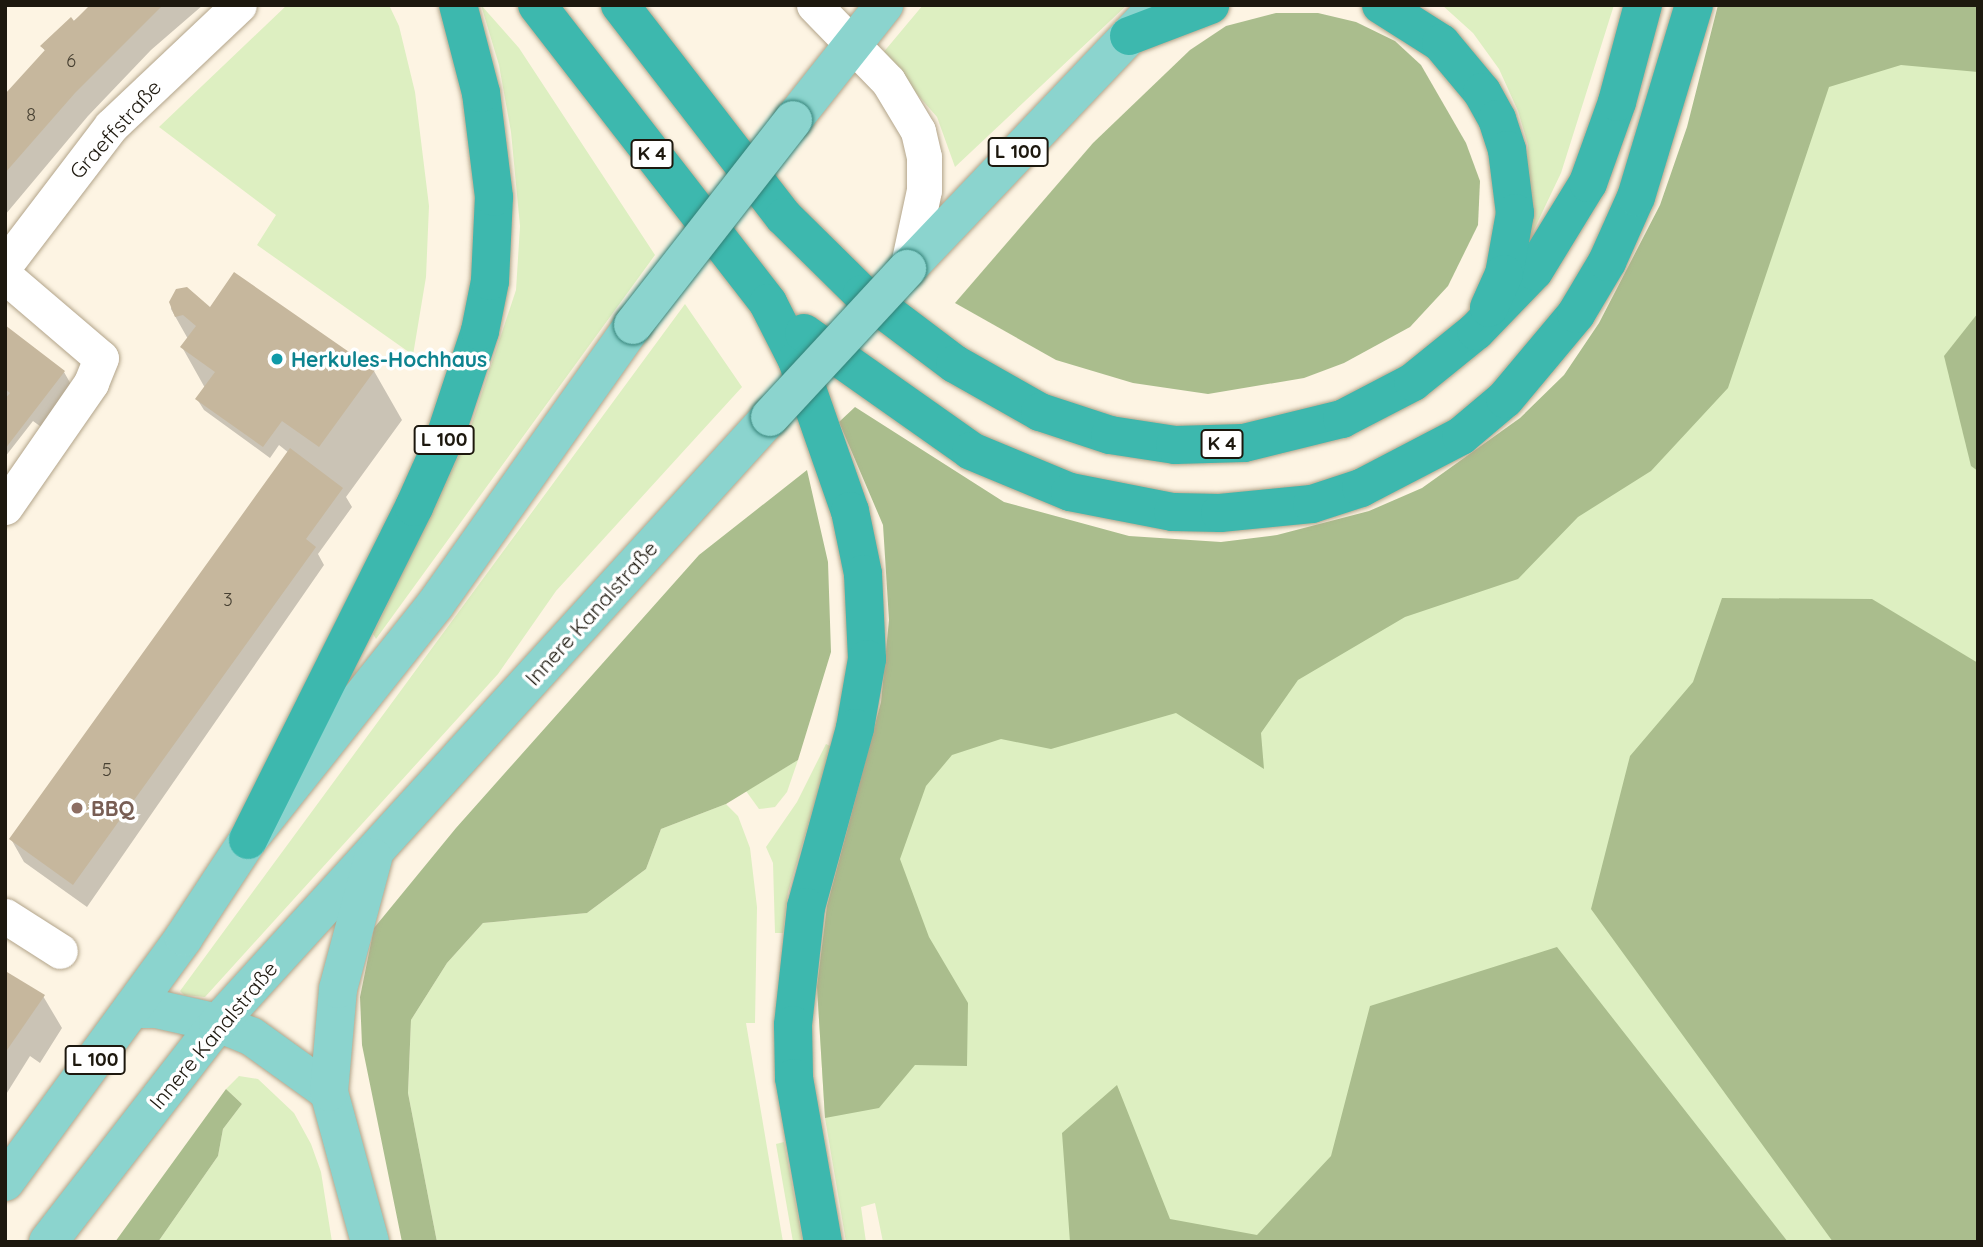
<!DOCTYPE html>
<meta charset="utf-8">
<style>
body{margin:0}
#map{position:relative;width:1983px;height:1247px;overflow:hidden;background:#fdf4e3;font-family:Quicksand,sans-serif}
div>[style]{position:absolute}
[style*='--x']{left:calc(var(--x)*1px);top:calc(var(--y)*1px);width:calc(var(--w)*1px);rotate:calc(var(--a)*1deg)}
.green>*{inset:0;background:#ddefc1}
.forest>*{inset:0;background:#aabd8d}
.shadow>*{inset:0;background:#0003}
.building>*{inset:0;background:#c6b79d}
.roads{filter:drop-shadow(0 0 2px #b2a48a) drop-shadow(0 0 2px #b2a48a)}
.minor>*{height:35px;margin:-17.5px;padding:0 17.5px;transform-origin:17.5px;border-radius:17.5px;background:#fff}
.major>*{height:38px;margin:-19px;padding:0 19px;transform-origin:19px;border-radius:19px;background:#8bd4ce}
.highway>*{height:38px;margin:-19px;padding:0 19px;transform-origin:19px;border-radius:19px;background:#3db8ae}
.bridges{filter:drop-shadow(0 0 2px #328076) drop-shadow(0 0 2px #328076)}
.major-bridge>*{height:38px;margin:-19px;padding:0 19px;transform-origin:19px;border-radius:19px;background:#8bd4ce}
.dots>*{width:19px;height:19px;translate:-50% -50%;box-sizing:border-box;border:4px solid #fff;border-radius:50%}
span{translate:-50% -50%;white-space:nowrap;text-align:center;line-height:1.15;-webkit-text-stroke:7px #fff;paint-order:stroke}
.number-label{font-size:18px;color:#474032}
.number-label span{-webkit-text-stroke-width:0}
.shield-label span{padding:2px 5px;background:#fff;border:2px solid;border-radius:5px;-webkit-text-stroke-width:0}
.shield-label{font-size:19px;color:#1d180e;font-weight:700}
.street-label{font-size:21px;color:#1d180e}
.culture-label{font-size:21px;color:#0d838f;font-weight:700}
.left{translate:0 -50%;text-align:left}
.education-label{font-size:21px;color:#785e54;font-weight:700}
.frame{position:absolute;inset:0;border:7px solid #1d180e;pointer-events:none}
</style>
<div id="map">
<div class="green">
<i style="clip-path:polygon(287px 5px,389px 5px,399px 26px,415px 92px,429px 206px,426px 277px,413px 355px,257px 245px,276px 215px,159px 127px)"></i>
<i style="clip-path:polygon(481px 5px,519px 48px,655px 255px,376px 639px,373px 634px,467px 438px,516px 290px,520px 226px,511px 132px,499px 65px)"></i>
<i style="clip-path:polygon(923px 5px,1127px 5px,955px 167px,937px 117px,882px 54px)"></i>
<i style="clip-path:polygon(1442px 5px,1614px 5px,1561px 173px,1518px 263px,1528px 145px,1518px 111px,1499px 69px,1473px 33px)"></i>
<i style="clip-path:polygon(1813px 5px,1978px 5px,1978px 1242px,883px 1242px,875px 1203px,861px 1207px,866px 1242px,846px 1242px,825px 1118px,817px 987px,827px 906px,864px 777px,1461px 560px)"></i>
<i style="clip-path:polygon(685px 304px,742px 387px,556px 591px,498px 674px,205px 997px,184px 995px,180px 991px)"></i>
<i style="clip-path:polygon(826px 744px,832px 747px,788px 892px,783px 933px,775px 933px,773px 863px,766px 847px,797px 802px)"></i>
<i style="clip-path:polygon(798px 760px,787px 792px,775px 807px,759px 809px,746px 791px)"></i>
<i style="clip-path:polygon(726px 804px,738px 816px,750px 848px,757px 907px,755px 1023px,746px 1023px,783px 1242px,437px 1242px,408px 1093px,411px 1020px,447px 963px,483px 923px,587px 913px,646px 869px,661px 829px)"></i>
<i style="clip-path:polygon(239px 1076px,258px 1079px,294px 1113px,311px 1144px,321px 1172px,332px 1242px,158px 1242px,218px 1156px,223px 1129px,242px 1104px,226px 1089px)"></i>
<i style="clip-path:polygon(784px 1142px,803px 1242px,793px 1242px,776px 1144px)"></i>
</div>
<div class="forest">
<i style="clip-path:polygon(1718px 5px,1978px 5px,1978px 72px,1901px 65px,1829px 87px,1728px 388px,1651px 471px,1578px 517px,1518px 579px,1405px 617px,1298px 680px,1261px 733px,1264px 769px,1176px 713px,1051px 749px,1001px 739px,952px 755px,926px 786px,900px 859px,929px 937px,968px 1003px,967px 1066px,915px 1065px,879px 1108px,825px 1118px,817px 987px,827px 906px,881px 702px,889px 620px,883px 525px,839px 422px,855px 407px,1004px 502px,1129px 536px,1221px 542px,1277px 535px,1369px 511px,1422px 488px,1520px 418px,1564px 375px,1599px 323px,1660px 205px,1687px 127px)"></i>
<i style="clip-path:polygon(1276px 13px,1318px 13px,1356px 22px,1395px 41px,1421px 65px,1466px 143px,1480px 181px,1478px 225px,1448px 286px,1410px 327px,1344px 363px,1304px 378px,1208px 394px,1133px 383px,1056px 360px,955px 303px,1093px 143px,1190px 50px,1226px 26px)"></i>
<i style="clip-path:polygon(1978px 313px,1978px 471px,1971px 466px,1944px 356px)"></i>
<i style="clip-path:polygon(807px 470px,828px 562px,831px 652px,798px 760px,726px 804px,661px 829px,646px 869px,587px 913px,483px 923px,447px 963px,411px 1020px,408px 1093px,437px 1242px,402px 1242px,362px 1045px,360px 997px,374px 928px,456px 828px,699px 555px)"></i>
<i style="clip-path:polygon(1722px 598px,1872px 599px,1978px 663px,1978px 1242px,1833px 1242px,1591px 909px,1630px 756px,1693px 682px)"></i>
<i style="clip-path:polygon(1557px 947px,1788px 1242px,1070px 1242px,1062px 1133px,1117px 1085px,1170px 1219px,1257px 1235px,1331px 1156px,1370px 1006px)"></i>
<i style="clip-path:polygon(226px 1089px,242px 1104px,223px 1129px,218px 1156px,158px 1242px,115px 1242px)"></i>
</div>
<div class="shadow">
<i style="clip-path:polygon(93px 5px,203px 5px,151px 50px,88px 116px,5px 215px,5px 100px,46px 52px,42px 47px)"></i>
<i style="clip-path:polygon(173px 297px,374px 371px,402px 420px,346px 497px,352px 507px,318px 554px,324px 565px,87px 907px,24px 862px,11px 839px,289px 453px,279px 445px,270px 458px,204px 410px,197px 399px,205px 388px,182px 347px,188px 339px,171px 309px)"></i>
<i style="clip-path:polygon(5px 327px,64px 372px,77px 395px,48px 432px,33px 421px,5px 457px)"></i>
<i style="clip-path:polygon(5px 974px,43px 996px,62px 1028px,40px 1063px,30px 1056px,5px 1096px)"></i>
</div>
<div class="building">
<i style="clip-path:polygon(90px 5px,163px 5px,75px 93px,5px 173px,5px 94px,45px 50px,40px 46px,71px 17px,74px 21px)"></i>
<i style="clip-path:polygon(234px 272px,375px 370px,319px 447px,282px 421px,263px 447px,195px 399px,215px 372px,180px 347px,196px 326px,183px 315px,175px 317px,169px 302px,176px 289px,187px 287px,210px 307px)"></i>
<i style="clip-path:polygon(5px 325px,65px 371px,5px 449px,5px 399px,10px 393px,5px 389px)"></i>
<i style="clip-path:polygon(290px 448px,343px 488px,306px 539px,316px 547px,73px 885px,9px 839px)"></i>
<i style="clip-path:polygon(7px 972px,45px 995px,5px 1053px,5px 975px)"></i>
</div>
<div class="roads">
<div class="minor">
<i style="--x:814;--y:5;--w:106;--a:45.8"></i>
<i style="--x:888;--y:81;--w:58;--a:59"></i>
<i style="--x:918;--y:131;--w:27;--a:77"></i>
<i style="--x:924;--y:157;--w:33;--a:90"></i>
<i style="--x:924;--y:190;--w:81;--a:102.1"></i>
<i style="--x:5;--y:265;--w:175;--a:-52.7"></i>
<i style="--x:111;--y:126;--w:176;--a:-43.4"></i>
<i style="--x:5;--y:276;--w:126;--a:40.5"></i>
<i style="--x:101;--y:358;--w:27;--a:112"></i>
<i style="--x:91;--y:383;--w:151;--a:124.7"></i>
<i style="--x:5;--y:916;--w:65;--a:32.5"></i>
</div>
<div class="major">
<i style="--x:793;--y:120;--w:147;--a:-51.6"></i>
<i style="--x:907;--y:269;--w:355;--a:-46.4"></i>
<i style="--x:132;--y:1009;--w:24;--a:0"></i>
<i style="--x:156;--y:1009;--w:64;--a:12.7"></i>
<i style="--x:218;--y:1023;--w:35;--a:22"></i>
<i style="--x:251;--y:1036;--w:96;--a:35.7"></i>
<i style="--x:5;--y:1182;--w:303;--a:-53.8"></i>
<i style="--x:184;--y:937;--w:116;--a:-56.6"></i>
<i style="--x:248;--y:840;--w:300;--a:-51.5"></i>
<i style="--x:435;--y:605;--w:343;--a:-54.7"></i>
<i style="--x:48;--y:1242;--w:277;--a:-52.2"></i>
<i style="--x:218;--y:1023;--w:820;--a:-47.67"></i>
<i style="--x:370;--y:1242;--w:156;--a:-105.3"></i>
<i style="--x:329;--y:1092;--w:103;--a:-85"></i>
<i style="--x:338;--y:989;--w:136;--a:-75"></i>
</div>
<div class="highway">
<i style="--x:537;--y:5;--w:377;--a:52.2"></i>
<i style="--x:768;--y:303;--w:64;--a:63"></i>
<i style="--x:797;--y:360;--w:160;--a:70.7"></i>
<i style="--x:850;--y:511;--w:64;--a:78.3"></i>
<i style="--x:863;--y:574;--w:85;--a:87.3"></i>
<i style="--x:867;--y:659;--w:70;--a:99.9"></i>
<i style="--x:855;--y:728;--w:186;--a:105.3"></i>
<i style="--x:806;--y:907;--w:119;--a:96.3"></i>
<i style="--x:793;--y:1025;--w:53;--a:88.9"></i>
<i style="--x:794;--y:1078;--w:167;--a:80"></i>
<i style="--x:620;--y:5;--w:268;--a:52.3"></i>
<i style="--x:784;--y:217;--w:110;--a:44.6"></i>
<i style="--x:862;--y:294;--w:116;--a:37"></i>
<i style="--x:955;--y:364;--w:98;--a:29.5"></i>
<i style="--x:1040;--y:412;--w:74;--a:18.2"></i>
<i style="--x:1110;--y:435;--w:66;--a:8.7"></i>
<i style="--x:1175;--y:445;--w:69;--a:-1.7"></i>
<i style="--x:1244;--y:443;--w:101;--a:-13.8"></i>
<i style="--x:1342;--y:419;--w:80;--a:-27.5"></i>
<i style="--x:1413;--y:382;--w:81;--a:-39"></i>
<i style="--x:1476;--y:331;--w:83;--a:-46"></i>
<i style="--x:1534;--y:271;--w:103;--a:-58.5"></i>
<i style="--x:1588;--y:183;--w:86;--a:-70.3"></i>
<i style="--x:1617;--y:102;--w:100;--a:-75"></i>
<i style="--x:1381;--y:5;--w:71;--a:32.3"></i>
<i style="--x:1441;--y:43;--w:64;--a:50.1"></i>
<i style="--x:1482;--y:92;--w:31;--a:61"></i>
<i style="--x:1497;--y:119;--w:33;--a:72"></i>
<i style="--x:1507;--y:150;--w:64;--a:82.8"></i>
<i style="--x:1515;--y:213;--w:62;--a:100.2"></i>
<i style="--x:1504;--y:274;--w:37;--a:114"></i>
<i style="--x:1129;--y:36;--w:87;--a:-20.9"></i>
<i style="--x:804;--y:333;--w:204;--a:35.2"></i>
<i style="--x:971;--y:451;--w:107;--a:22.5"></i>
<i style="--x:1070;--y:492;--w:105;--a:11"></i>
<i style="--x:1173;--y:512;--w:47;--a:1.2"></i>
<i style="--x:1220;--y:513;--w:92;--a:-5.6"></i>
<i style="--x:1312;--y:504;--w:52;--a:-18.1"></i>
<i style="--x:1361;--y:488;--w:113;--a:-27.5"></i>
<i style="--x:1461;--y:436;--w:57;--a:-40.1"></i>
<i style="--x:1505;--y:399;--w:111;--a:-50.1"></i>
<i style="--x:1576;--y:314;--w:61;--a:-59.2"></i>
<i style="--x:1607;--y:262;--w:71;--a:-66"></i>
<i style="--x:1636;--y:197;--w:201;--a:-73.2"></i>
<i style="--x:248;--y:840;--w:372;--a:-63.5"></i>
<i style="--x:414;--y:507;--w:73;--a:-65.9"></i>
<i style="--x:444;--y:440;--w:115;--a:-71.7"></i>
<i style="--x:480;--y:331;--w:51;--a:-78.7"></i>
<i style="--x:490;--y:281;--w:84;--a:-87.3"></i>
<i style="--x:494;--y:197;--w:105;--a:-97.1"></i>
<i style="--x:481;--y:93;--w:91;--a:-104.6"></i>
</div>
</div>
<div class="bridges">
<div class="major-bridge">
<i style="--x:633;--y:325;--w:260;--a:-52"></i>
<i style="--x:770;--y:417;--w:202;--a:-47.2"></i>
</div>
</div>
<div class="dots">
<i style="left:277px;top:359px;background:#0f9aa8"></i>
<i style="left:77px;top:808px;background:#8d6e63"></i>
</div>
<div class="number-label">
<span style="left:71px;top:61px">6</span>
<span style="left:31px;top:115px">8</span>
<span style="left:228px;top:600px">3</span>
<span style="left:107px;top:770px">5</span>
</div>
<div class="shield-label">
<span style="left:1018px;top:152px">L 100</span>
<span style="left:652px;top:154px">K 4</span>
<span style="left:444px;top:440px">L 100</span>
<span style="left:1222px;top:444px">K 4</span>
<span style="left:95px;top:1060px">L 100</span>
</div>
<div class="street-label">
<span style="left:115px;top:129px;rotate:-48deg">Graeffstraße</span>
<span style="left:591px;top:613px;rotate:-48deg">Innere Kanalstraße</span>
<span style="left:213px;top:1035px;rotate:-50deg">Innere Kanalstraße</span>
</div>
<div class="culture-label">
<span class="left" style="left:291px;top:359px">Herkules-Hochhaus</span>
</div>
<div class="education-label">
<span class="left" style="left:91px;top:808px">BBQ</span>
</div>
<div class="frame"></div>
</div>
